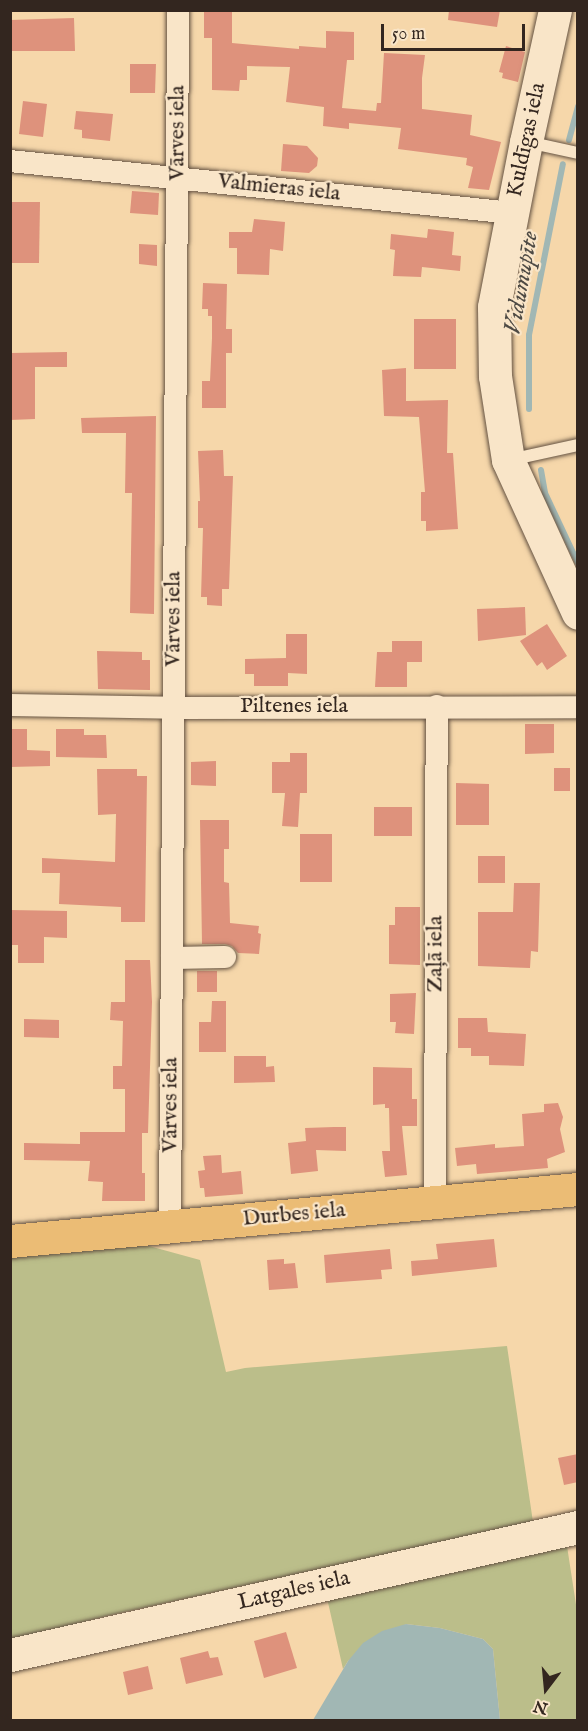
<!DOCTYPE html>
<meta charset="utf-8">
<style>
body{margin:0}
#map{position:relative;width:588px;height:1731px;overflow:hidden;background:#f6d7aa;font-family:"IM FELL English",serif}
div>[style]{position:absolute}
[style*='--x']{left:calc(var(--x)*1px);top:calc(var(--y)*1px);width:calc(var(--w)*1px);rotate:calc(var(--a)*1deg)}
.green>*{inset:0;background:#bbbe8a}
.water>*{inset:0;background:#a1b7b4}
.stream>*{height:6px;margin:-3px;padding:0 3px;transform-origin:3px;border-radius:3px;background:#a1b7b4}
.building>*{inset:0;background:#de927c}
.roads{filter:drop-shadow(0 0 2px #645242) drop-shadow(0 0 2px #645242)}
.lane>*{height:12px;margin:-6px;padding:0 6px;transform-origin:6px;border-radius:6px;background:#f9e5c8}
.street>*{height:22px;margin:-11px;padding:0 11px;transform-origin:11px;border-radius:11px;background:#f9e5c8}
.secondary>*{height:33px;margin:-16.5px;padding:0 16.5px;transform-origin:16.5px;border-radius:16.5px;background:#f9e5c8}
.primary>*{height:33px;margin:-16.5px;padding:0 16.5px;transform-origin:16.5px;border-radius:16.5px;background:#ebbc75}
span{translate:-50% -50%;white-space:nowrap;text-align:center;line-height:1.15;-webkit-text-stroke:4.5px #f9e5c8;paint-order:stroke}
.street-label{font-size:22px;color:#33261f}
.water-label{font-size:24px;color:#4e4a44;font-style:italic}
.frame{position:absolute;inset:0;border:12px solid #33261f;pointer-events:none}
.north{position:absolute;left:516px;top:1659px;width:60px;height:60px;-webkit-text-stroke:4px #f9e5c8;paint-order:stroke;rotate:196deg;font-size:16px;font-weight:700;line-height:24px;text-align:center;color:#33261f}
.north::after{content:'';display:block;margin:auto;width:21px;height:27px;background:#33261f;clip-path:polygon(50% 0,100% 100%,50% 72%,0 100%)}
.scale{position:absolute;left:381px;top:24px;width:144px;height:27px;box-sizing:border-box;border:3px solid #33261f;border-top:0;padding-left:8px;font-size:18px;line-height:21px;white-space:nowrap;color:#33261f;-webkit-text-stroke:4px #f9e5c8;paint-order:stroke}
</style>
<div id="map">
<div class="green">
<i style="clip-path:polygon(138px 1243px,200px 1260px,226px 1372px,245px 1368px,507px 1346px,533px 1522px,106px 1616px,11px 1642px,11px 1256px)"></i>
<i style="clip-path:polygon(567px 1546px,577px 1611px,577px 1720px,500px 1720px,493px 1649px,483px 1639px,440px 1628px,406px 1624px,348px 1661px,343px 1669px,327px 1598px)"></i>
</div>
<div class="water">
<i style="clip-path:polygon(406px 1624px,440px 1628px,483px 1639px,493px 1649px,500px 1720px,313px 1720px,348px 1661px,363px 1643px,382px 1631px)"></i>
</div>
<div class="stream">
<i style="--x:569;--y:140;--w:35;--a:-75"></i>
<i style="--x:529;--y:409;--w:74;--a:-90"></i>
<i style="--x:529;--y:335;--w:174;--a:-78.8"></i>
<i style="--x:541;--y:470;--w:23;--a:80"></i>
<i style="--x:545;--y:493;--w:77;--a:64.8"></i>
</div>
<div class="building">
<i style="clip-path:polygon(449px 10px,500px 10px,497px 27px,448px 20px)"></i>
<i style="clip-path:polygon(204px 11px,232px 12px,232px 43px,299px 49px,299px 46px,326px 48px,326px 31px,354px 32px,354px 60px,347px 60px,342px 108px,376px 111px,377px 103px,381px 103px,384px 53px,425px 55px,422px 78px,422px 109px,472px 115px,470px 135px,501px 142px,489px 190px,468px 188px,473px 167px,466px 165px,467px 158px,398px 149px,401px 128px,349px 123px,349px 129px,323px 126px,324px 107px,286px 102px,290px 67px,247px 66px,247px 80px,240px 80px,239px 91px,212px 90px,212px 38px,204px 38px)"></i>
<i style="clip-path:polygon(74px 18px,75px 51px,10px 51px,10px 20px)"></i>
<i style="clip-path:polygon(506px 46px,525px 52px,518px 82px,502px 78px,503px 73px,499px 72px)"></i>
<i style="clip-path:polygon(130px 64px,156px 64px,155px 93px,130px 93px)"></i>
<i style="clip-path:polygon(23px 101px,47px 104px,43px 137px,19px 134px)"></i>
<i style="clip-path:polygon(76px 111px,113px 114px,110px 141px,82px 138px,82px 130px,74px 129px)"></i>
<i style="clip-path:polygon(283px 144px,307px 146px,318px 158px,317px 166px,309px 173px,281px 171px)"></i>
<i style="clip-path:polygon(132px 191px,159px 193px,158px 215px,130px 213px)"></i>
<i style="clip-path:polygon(10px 202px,40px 202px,39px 263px,10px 263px)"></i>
<i style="clip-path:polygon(254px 219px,285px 222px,283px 251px,270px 249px,269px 275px,237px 274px,237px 248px,229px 248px,229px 232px,252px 232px)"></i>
<i style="clip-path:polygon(428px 229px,454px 232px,452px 255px,461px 256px,460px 271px,422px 267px,421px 277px,393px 276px,395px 250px,390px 249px,391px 234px,427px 238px)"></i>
<i style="clip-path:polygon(139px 244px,157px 245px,157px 266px,139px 264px)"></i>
<i style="clip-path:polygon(203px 283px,227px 284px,226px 329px,232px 329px,232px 353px,226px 353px,226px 408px,202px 408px,202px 381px,210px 381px,212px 338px,212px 316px,208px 316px,208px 309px,202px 309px)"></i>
<i style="clip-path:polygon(414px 319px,456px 319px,456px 369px,414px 369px)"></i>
<i style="clip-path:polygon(67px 352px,67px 367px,35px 367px,35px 419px,10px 420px,10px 353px)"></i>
<i style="clip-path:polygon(406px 368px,406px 401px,448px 400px,447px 453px,453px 453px,458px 529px,426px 531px,426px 521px,421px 521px,421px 492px,425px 492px,419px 417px,384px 416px,382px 370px)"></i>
<i style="clip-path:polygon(156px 416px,154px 614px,130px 613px,132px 493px,125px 493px,126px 433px,82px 433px,81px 418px)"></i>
<i style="clip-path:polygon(223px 450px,224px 476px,233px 476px,229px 589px,222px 589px,222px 606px,207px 605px,207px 597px,201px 597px,203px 528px,198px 528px,198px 501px,200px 501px,198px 451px)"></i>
<i style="clip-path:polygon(525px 607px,526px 635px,478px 641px,477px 609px)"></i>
<i style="clip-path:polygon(547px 624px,567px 656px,547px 670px,542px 662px,537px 666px,520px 641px)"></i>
<i style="clip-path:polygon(286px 634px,307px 634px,307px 674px,288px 673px,288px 686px,254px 686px,254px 674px,245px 674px,245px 659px,286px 658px)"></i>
<i style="clip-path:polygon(392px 641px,422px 641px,422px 662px,407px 662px,407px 687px,375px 687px,377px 652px,392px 652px)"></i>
<i style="clip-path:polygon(97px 651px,142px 652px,142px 660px,150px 660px,150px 690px,98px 689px)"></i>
<i style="clip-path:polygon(525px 724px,554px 724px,554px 753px,525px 754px)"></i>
<i style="clip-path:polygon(10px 729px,27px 729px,27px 750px,50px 751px,50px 766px,10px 767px)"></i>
<i style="clip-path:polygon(56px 729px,84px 729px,84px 735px,106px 735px,107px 758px,56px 757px)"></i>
<i style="clip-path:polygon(290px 753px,307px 753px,307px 793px,300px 793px,298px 827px,282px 826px,285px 793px,272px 793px,272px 762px,290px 762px)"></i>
<i style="clip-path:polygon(216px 761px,216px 786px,191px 785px,191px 762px)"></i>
<i style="clip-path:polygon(554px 768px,570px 768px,570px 791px,554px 791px)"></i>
<i style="clip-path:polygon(97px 769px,137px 769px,137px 776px,147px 776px,145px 922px,121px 922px,121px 907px,59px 904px,60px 873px,42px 873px,42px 858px,115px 862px,116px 814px,98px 815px)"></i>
<i style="clip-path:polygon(456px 783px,489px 784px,489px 825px,456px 825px)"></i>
<i style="clip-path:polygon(374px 807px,412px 807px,412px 836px,374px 836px)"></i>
<i style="clip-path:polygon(200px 820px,229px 820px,229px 849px,224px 849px,224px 882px,229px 883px,230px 923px,259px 926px,258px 933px,261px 934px,259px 954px,238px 953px,232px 946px,225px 944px,202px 944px)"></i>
<i style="clip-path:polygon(300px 834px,332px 834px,332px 882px,300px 882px)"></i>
<i style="clip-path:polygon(478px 856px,505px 856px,505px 883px,478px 883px)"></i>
<i style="clip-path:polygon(514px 883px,540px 883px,538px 952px,531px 951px,530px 968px,478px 966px,478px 912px,513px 912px)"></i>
<i style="clip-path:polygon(395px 907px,420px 907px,420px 965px,389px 964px,389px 925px,395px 925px)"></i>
<i style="clip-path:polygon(10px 910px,67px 911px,67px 938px,44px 937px,44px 963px,18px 963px,18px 945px,10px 945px)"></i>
<i style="clip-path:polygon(125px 960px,150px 960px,152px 1002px,148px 1133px,142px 1133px,142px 1173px,145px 1173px,145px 1201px,102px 1201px,103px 1182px,88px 1181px,90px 1161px,24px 1160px,24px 1143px,80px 1144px,80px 1132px,125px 1132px,125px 1089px,113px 1089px,113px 1066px,122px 1066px,123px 1021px,110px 1020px,111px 1002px,125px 1002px)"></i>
<i style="clip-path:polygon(197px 971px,217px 971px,217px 992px,197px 992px)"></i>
<i style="clip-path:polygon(416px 993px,414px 1034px,395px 1033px,396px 1022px,390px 1022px,390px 994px)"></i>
<i style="clip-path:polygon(212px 1001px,226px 1001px,226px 1052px,199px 1052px,199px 1022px,211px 1022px)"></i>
<i style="clip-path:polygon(458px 1018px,487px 1018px,488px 1032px,526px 1034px,524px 1066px,489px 1065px,489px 1056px,471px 1056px,471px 1048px,458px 1048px)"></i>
<i style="clip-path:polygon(24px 1019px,59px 1020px,59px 1038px,24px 1037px)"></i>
<i style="clip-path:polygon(234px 1056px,266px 1056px,266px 1067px,274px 1066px,275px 1082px,234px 1083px)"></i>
<i style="clip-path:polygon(373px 1067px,412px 1068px,412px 1099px,417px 1099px,417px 1126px,402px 1126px,407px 1175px,385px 1177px,382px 1151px,390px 1151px,389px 1108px,385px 1108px,385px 1104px,373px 1105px)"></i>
<i style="clip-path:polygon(558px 1103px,563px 1117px,560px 1129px,565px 1152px,547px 1159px,548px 1168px,477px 1174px,476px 1164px,457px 1166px,455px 1148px,495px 1144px,495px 1148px,524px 1146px,522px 1114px,544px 1112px,544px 1104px)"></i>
<i style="clip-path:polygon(334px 1127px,346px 1127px,346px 1151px,316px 1150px,318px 1171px,291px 1174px,288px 1143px,306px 1141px,305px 1128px)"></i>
<i style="clip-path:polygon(221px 1155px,222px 1173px,241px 1171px,243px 1194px,205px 1197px,204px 1188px,200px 1188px,198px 1171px,205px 1170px,203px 1156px)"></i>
<i style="clip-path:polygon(494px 1239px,497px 1267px,412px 1276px,411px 1261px,438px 1259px,436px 1244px)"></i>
<i style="clip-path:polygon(390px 1249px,392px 1269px,381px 1270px,382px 1279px,326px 1283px,324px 1255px)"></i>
<i style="clip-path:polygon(284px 1259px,284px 1264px,295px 1263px,298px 1288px,269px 1290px,267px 1260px)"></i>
<i style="clip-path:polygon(578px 1454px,578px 1482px,564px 1485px,558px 1458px)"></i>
<i style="clip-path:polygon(286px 1632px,297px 1668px,264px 1678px,254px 1641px)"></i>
<i style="clip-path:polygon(208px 1651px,210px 1658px,218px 1657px,223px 1675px,186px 1684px,180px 1658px)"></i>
<i style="clip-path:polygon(148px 1666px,153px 1689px,128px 1695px,123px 1672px)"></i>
</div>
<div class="roads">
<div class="lane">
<i style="--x:527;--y:142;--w:52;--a:12.2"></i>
<i style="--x:509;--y:460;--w:71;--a:-12.3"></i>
</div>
<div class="street">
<i style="--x:10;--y:161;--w:505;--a:5.91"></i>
<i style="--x:10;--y:705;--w:164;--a:1"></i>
<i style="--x:174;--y:708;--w:404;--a:-0.1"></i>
<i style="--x:172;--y:958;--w:53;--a:-1.1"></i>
<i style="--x:435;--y:1202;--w:496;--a:-89.8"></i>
<i style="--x:170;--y:1227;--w:1217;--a:-89.62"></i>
</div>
<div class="secondary">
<i style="--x:555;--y:10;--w:135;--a:102.4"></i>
<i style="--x:526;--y:142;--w:168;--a:101"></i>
<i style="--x:494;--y:307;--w:69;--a:89.2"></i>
<i style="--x:495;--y:376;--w:85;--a:81.2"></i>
<i style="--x:508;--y:460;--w:168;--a:65.4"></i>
<i style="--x:10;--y:1655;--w:582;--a:-12.7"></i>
</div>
<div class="primary">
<i style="--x:10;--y:1241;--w:570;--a:-5.23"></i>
</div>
</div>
<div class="street-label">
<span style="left:178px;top:133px;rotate:-90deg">Vārves iela</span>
<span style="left:527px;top:140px;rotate:-78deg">Kuldīgas iela</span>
<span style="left:279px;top:188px;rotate:6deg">Valmieras iela</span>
<span style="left:174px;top:619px;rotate:-90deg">Vārves iela</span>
<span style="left:294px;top:707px">Piltenes iela</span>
<span style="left:436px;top:954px;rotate:-90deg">Zaļā iela</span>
<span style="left:171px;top:1105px;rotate:-90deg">Vārves iela</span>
<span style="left:294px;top:1215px;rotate:-5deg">Durbes iela</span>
<span style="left:294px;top:1591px;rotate:-13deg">Latgales iela</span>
</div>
<div class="water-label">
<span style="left:522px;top:283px;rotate:-80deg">Vidumupīte</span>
</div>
<div class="frame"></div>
<div class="north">N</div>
<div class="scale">50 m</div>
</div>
